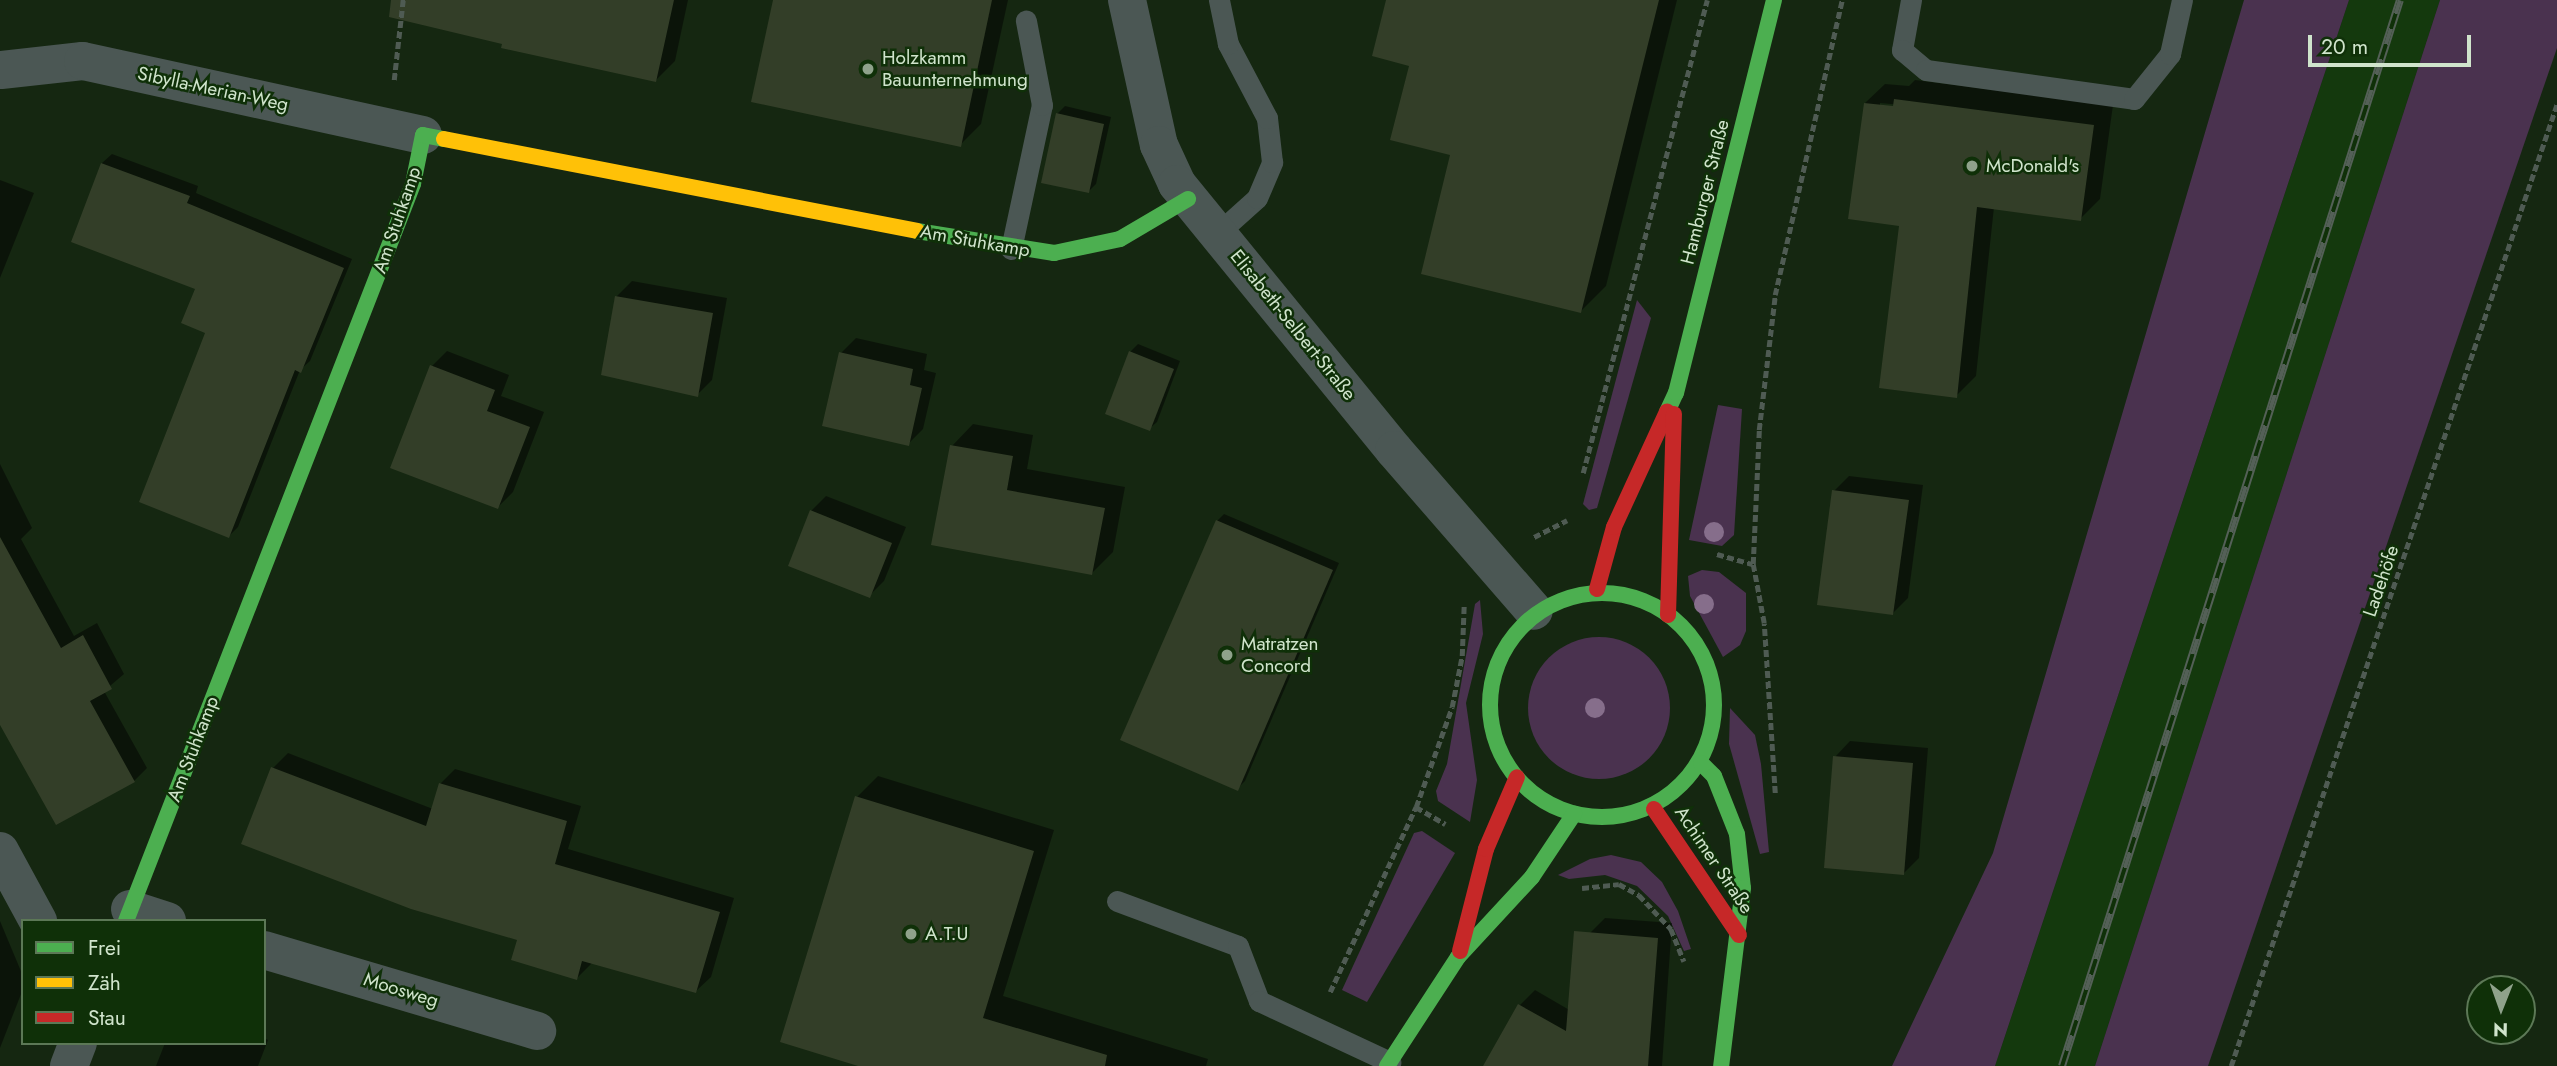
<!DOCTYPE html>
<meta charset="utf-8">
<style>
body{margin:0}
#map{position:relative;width:2557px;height:1066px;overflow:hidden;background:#152711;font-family:Jost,sans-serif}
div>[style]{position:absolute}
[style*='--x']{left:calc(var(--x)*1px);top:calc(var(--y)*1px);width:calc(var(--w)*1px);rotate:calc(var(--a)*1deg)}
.built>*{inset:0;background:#14390d}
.green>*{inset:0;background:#4a324f}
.round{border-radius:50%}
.shadow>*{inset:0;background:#0007}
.building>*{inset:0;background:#333e28}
.path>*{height:4.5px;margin-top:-2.25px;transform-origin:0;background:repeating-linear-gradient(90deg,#4f5b53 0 7px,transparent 0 10.5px)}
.lane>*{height:21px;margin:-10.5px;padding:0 10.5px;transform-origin:10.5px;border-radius:10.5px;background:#4b5754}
.street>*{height:38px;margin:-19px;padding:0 19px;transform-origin:19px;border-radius:19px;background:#4b5754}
.fast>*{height:16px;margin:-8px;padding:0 8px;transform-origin:8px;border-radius:8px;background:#4caf50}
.fast>.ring{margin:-8px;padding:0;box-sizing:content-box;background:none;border:16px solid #4caf50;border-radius:50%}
.slow>*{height:16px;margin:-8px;padding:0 8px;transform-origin:8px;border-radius:8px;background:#ffc107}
.jam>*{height:16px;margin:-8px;padding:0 8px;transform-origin:8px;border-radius:8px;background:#c62828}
.rail>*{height:8px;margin-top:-4px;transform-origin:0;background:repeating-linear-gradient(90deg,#0f3008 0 16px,#546057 0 32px);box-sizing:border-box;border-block:2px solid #546057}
.trees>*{width:20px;height:20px;margin:-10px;border-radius:50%;background:#866e8b}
.dots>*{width:19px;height:19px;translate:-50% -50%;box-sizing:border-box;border:4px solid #0f3008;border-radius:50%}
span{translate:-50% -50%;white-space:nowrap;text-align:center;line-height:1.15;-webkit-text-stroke:5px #0f3008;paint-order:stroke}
.poi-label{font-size:19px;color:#d0e4cc}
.left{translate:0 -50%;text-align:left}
.street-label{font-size:19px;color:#d0e4cc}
.legend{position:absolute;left:21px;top:919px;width:245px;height:126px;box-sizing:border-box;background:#0f3008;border:2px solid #5c7856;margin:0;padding:9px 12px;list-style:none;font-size:21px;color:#d0e4cc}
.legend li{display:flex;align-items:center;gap:14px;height:35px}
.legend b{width:35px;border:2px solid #5c7856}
.north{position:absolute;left:2466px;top:975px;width:70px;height:70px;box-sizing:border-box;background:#0f3008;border:2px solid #5c7856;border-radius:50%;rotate:181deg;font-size:19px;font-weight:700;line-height:28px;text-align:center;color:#d0e4cc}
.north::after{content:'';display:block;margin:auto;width:24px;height:32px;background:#8fa28b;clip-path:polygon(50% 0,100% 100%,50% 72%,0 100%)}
.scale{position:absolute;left:2308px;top:35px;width:163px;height:32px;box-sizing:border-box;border:4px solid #d0e4cc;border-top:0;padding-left:9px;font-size:21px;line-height:24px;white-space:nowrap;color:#d0e4cc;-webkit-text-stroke:5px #0f3008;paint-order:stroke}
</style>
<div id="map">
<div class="built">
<i style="clip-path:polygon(2349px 0,2440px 0,2095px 1066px,1995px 1066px)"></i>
</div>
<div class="green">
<i style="clip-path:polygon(2244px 0,2349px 0,1995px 1066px,1892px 1066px,1993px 853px)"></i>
<i style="clip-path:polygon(2440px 0,2557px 0,2557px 48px,2208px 1066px,2095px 1066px)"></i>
<i style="clip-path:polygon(1637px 300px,1651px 318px,1597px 508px,1589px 510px,1583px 504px)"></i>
<i style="clip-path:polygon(1718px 405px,1742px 409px,1734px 535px,1722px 546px,1689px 540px)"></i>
<i style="clip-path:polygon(1702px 570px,1719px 572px,1746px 593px,1746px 631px,1740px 645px,1723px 657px,1690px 596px,1688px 576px)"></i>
<i style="clip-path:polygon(1480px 600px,1483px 634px,1466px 703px,1477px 780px,1470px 822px,1438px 801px,1436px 791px,1447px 764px,1475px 604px)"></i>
<i class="round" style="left:1528px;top:637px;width:142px;height:142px"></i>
<i style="clip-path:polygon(1730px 708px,1755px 735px,1761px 764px,1769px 852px,1760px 854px,1729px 744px)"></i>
<i style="clip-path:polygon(1422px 831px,1455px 853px,1367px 1002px,1342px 990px,1414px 833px)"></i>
<i style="clip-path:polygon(1611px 855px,1641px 862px,1662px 882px,1678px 911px,1691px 949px,1684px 951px,1668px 916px,1637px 886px,1605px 875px,1569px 879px,1558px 875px,1590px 859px)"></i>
</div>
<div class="shadow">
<i style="clip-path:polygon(459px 0,688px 0,675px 61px,656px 80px,504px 42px)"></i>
<i style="clip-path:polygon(775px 0,1008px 0,981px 124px,960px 145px)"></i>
<i style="clip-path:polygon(1388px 0,1677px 0,1606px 286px,1580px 312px,1452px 154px,1411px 64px)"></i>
<i style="clip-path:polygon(evenodd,1915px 80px,2113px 105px,2100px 199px,2080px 219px,1994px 207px,1976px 376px,1956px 396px,1865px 103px,1885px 84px,1909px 86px,1915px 80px,1880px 103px,1902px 105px,1902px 109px,1880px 106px,1880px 103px)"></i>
<i style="clip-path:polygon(1065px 106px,1111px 117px,1096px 184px,1089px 191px,1057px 114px)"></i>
<i style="clip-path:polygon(112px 154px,198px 186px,196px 193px,352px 259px,310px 361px,300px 370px,238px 527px,229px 536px,207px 332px,197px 288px,73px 241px,102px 163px)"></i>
<i style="clip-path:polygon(0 180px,34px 193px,0 278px)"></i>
<i style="clip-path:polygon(632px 281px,727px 298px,712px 380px,697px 395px,616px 297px)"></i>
<i style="clip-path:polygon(856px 338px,927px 354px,924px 370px,936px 373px,923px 429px,908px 444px,841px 353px)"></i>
<i style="clip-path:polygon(1138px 344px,1180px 361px,1157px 422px,1149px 429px,1130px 352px)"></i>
<i style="clip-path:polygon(447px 351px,509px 375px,501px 396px,544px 412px,513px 492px,498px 507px,432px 366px)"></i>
<i style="clip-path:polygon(973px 424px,1033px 435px,1027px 469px,1125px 487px,1113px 552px,1092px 573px,952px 446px)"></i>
<i style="clip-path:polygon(0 464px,32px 528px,21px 539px,74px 636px,97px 623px,124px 674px,104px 691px,147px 768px,134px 781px,0 712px)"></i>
<i style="clip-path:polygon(1849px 476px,1923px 485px,1908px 598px,1893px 613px,1834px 491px)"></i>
<i style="clip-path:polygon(826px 496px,906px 527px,884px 581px,869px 596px,811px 511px)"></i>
<i style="clip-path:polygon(1224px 514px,1339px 563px,1245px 781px,1237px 789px,1217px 521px)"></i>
<i style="clip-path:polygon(1850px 741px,1928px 748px,1919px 858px,1904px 873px,1835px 757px)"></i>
<i style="clip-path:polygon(288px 753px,433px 809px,440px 784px,455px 769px,581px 806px,568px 849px,734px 898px,711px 977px,696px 991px,592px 963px,577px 978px,519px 939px,243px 843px,273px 768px)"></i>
<i style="clip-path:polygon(878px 776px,1054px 830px,1003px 996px,1208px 1059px,1206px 1066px,864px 1066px,857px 797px)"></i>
<i style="clip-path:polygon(1605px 918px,1672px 923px,1662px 1066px,1581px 1066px,1590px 933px)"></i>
<i style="clip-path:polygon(0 921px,23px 976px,23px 989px,0 1048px)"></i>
<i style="clip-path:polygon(1535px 990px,1578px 1015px,1549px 1066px,1485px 1066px,1520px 1005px)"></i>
<i style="clip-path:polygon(264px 1038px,268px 1040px,258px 1066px,156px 1066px,165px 1043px,264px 1043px)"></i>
</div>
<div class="building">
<i style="clip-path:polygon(391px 0,674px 0,656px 82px,501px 48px,502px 44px,389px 17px)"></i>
<i style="clip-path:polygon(773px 0,992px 0,961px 147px,751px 102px)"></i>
<i style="clip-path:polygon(1386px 0,1659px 0,1581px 313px,1421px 274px,1450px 155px,1390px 140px,1409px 66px,1372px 56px)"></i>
<i style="clip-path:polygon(1894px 99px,2094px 125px,2081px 221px,1977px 207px,1957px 398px,1879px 388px,1899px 226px,1848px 219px,1864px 103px,1893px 106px)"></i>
<i style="clip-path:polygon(1056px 113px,1104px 124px,1089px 193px,1041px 183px)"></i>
<i style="clip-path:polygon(101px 163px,190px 196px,187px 203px,344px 268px,301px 373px,295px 370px,229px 538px,139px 502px,205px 333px,181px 323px,195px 289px,71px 242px)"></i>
<i style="clip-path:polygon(615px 296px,713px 313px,698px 397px,601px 375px)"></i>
<i style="clip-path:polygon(1129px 351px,1174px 369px,1150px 431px,1105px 414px)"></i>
<i style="clip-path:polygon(839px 352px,913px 369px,910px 385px,922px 388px,909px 446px,822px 426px)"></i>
<i style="clip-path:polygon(430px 365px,495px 390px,487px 411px,530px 427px,498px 509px,390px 468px)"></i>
<i style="clip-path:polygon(950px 445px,1013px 456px,1007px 490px,1105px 508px,1092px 575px,931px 545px)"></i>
<i style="clip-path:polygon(1832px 490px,1909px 500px,1893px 615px,1817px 605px)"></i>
<i style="clip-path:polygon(810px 510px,892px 543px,870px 598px,788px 566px)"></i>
<i style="clip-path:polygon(1216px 520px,1333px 570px,1238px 791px,1120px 740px)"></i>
<i style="clip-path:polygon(0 537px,61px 648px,83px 635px,112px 689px,90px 701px,135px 782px,56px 825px,0 725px)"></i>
<i style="clip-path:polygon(1833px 756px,1913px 763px,1904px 875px,1824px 868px)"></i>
<i style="clip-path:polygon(271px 767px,426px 826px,439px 783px,567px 821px,555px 864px,720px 912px,696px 993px,582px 961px,577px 980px,511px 960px,517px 940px,411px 909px,241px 844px)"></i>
<i style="clip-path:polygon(855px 796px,1034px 851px,983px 1018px,1107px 1055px,1105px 1066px,858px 1066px,780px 1042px)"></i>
<i style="clip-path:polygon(1574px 931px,1658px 938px,1648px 1066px,1483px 1066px,1518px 1004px,1566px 1031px)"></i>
</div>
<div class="path">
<i style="--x:394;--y:80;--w:81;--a:-83.6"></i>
<i style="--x:1583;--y:473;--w:489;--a:-75.3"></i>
<i style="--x:1534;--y:537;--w:37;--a:-27"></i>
<i style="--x:1717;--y:554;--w:37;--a:16"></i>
<i style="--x:1775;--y:793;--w:170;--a:-93.7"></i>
<i style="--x:1764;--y:623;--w:60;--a:-100.6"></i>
<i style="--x:1753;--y:564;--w:134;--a:-87.4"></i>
<i style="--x:1759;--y:430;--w:136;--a:-83.2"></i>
<i style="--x:1775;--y:295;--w:303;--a:-77.2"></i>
<i style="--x:1416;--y:807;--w:34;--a:30"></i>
<i style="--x:1582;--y:888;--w:37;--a:-6"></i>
<i style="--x:1619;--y:884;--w:23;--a:29"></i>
<i style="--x:1639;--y:895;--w:47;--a:46.7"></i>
<i style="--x:1671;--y:929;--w:35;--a:68"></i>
<i style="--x:1330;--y:992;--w:204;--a:-65.1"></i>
<i style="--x:1416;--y:807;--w:106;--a:-70.2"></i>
<i style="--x:1452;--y:707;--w:52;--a:-78.9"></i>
<i style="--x:1462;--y:656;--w:52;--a:-87.8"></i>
<i style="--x:2231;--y:1066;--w:1016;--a:-71.28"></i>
</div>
<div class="lane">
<i style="--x:1911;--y:0;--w:51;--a:100.2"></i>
<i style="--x:1902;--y:50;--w:31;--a:40"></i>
<i style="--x:1926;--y:70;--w:210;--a:7.9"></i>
<i style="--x:2134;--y:99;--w:58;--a:-51.3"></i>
<i style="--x:2170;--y:54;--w:55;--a:-77.5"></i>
<i style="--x:1218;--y:233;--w:52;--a:-41.9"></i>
<i style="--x:1257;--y:198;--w:39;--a:-67"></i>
<i style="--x:1272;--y:162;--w:44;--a:-96.5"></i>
<i style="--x:1267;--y:118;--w:84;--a:-117.8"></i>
<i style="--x:1228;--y:44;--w:45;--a:-101.6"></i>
<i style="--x:1011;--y:249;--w:147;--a:-77.9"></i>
<i style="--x:1042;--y:105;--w:86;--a:-100.8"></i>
<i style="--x:1117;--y:901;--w:129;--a:20.4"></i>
<i style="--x:1238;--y:946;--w:59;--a:69.1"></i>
<i style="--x:1259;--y:1001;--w:145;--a:25"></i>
</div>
<div class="street">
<i style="--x:1127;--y:0;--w:148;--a:77.6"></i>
<i style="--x:1159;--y:145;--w:43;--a:65.2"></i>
<i style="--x:1177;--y:184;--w:343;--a:50.8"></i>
<i style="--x:1394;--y:450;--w:213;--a:49"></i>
<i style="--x:1;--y:70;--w:82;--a:-6.3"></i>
<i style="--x:83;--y:61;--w:348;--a:12.3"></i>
<i style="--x:0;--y:851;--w:80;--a:61.5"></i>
<i style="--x:130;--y:909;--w:39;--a:18"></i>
<i style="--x:264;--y:950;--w:285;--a:16.5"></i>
<i style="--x:69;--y:1066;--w:25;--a:-69"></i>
</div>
<div class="fast">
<i style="--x:917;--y:231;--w:139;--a:9.1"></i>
<i style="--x:1054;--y:253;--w:67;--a:-12"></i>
<i style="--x:1120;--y:239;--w:79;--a:-30.5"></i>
<i style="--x:1667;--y:412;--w:21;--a:-65"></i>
<i style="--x:1676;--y:393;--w:405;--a:-76"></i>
<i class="ring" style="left:1490px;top:593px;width:208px;height:208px"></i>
<i style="--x:1701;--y:763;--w:18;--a:45"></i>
<i style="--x:1714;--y:776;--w:62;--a:68.4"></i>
<i style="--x:1737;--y:834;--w:54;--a:83.7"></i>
<i style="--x:1743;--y:888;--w:179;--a:97"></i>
<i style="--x:126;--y:921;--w:791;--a:-68.72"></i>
<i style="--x:413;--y:184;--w:50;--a:-78.5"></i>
<i style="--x:423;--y:135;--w:21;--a:11"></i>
<i style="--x:1387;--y:1066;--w:130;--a:-56.9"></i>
<i style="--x:1458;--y:957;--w:109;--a:-47.2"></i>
<i style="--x:1532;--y:877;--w:76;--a:-56.3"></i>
</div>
<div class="slow">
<i style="--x:444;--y:139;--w:482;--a:11"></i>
</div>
<div class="jam">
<i style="--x:1597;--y:589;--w:64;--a:-74.7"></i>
<i style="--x:1614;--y:527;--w:127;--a:-65.3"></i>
<i style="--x:1668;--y:615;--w:201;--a:-88.3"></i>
<i style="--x:1654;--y:809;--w:152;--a:56"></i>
<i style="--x:1460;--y:951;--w:105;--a:-75.7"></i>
<i style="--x:1486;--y:849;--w:78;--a:-66.7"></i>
</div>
<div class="rail">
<i style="--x:2062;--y:1066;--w:1118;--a:-72.41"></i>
</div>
<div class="trees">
<i style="left:1714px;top:532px"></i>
<i style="left:1704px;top:604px"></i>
<i style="left:1595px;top:708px"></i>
</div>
<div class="dots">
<i style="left:868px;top:69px;background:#8fa28b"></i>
<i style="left:1972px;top:166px;background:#8fa28b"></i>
<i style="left:1227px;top:655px;background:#8fa28b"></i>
<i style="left:911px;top:934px;background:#8fa28b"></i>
</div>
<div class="poi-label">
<span class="left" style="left:882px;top:69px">Holzkamm<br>Bauunternehmung</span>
<span class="left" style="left:1986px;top:166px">McDonald's</span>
<span class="left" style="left:1241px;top:655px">Matratzen<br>Concord</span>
<span class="left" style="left:925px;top:934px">A.T.U</span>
</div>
<div class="street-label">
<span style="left:213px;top:89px;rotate:12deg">Sibylla-Merian-Weg</span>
<span style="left:1705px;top:192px;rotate:-76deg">Hamburger Straße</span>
<span style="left:397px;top:220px;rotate:-71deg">Am Stuhkamp</span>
<span style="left:975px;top:241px;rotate:10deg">Am Stuhkamp</span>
<span style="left:1293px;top:325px;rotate:51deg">Elisabeth-Selbert-Straße</span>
<span style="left:2381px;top:581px;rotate:-71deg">Ladehöfe</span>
<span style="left:193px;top:749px;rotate:-69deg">Am Stuhkamp</span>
<span style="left:1714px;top:860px;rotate:56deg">Achimer Straße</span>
<span style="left:401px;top:990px;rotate:17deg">Moosweg</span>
</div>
<ul class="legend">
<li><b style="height:9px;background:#4caf50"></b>Frei</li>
<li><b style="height:9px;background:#ffc107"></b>Zäh</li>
<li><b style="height:9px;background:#c62828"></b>Stau</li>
</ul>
<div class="north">N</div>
<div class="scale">20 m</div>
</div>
